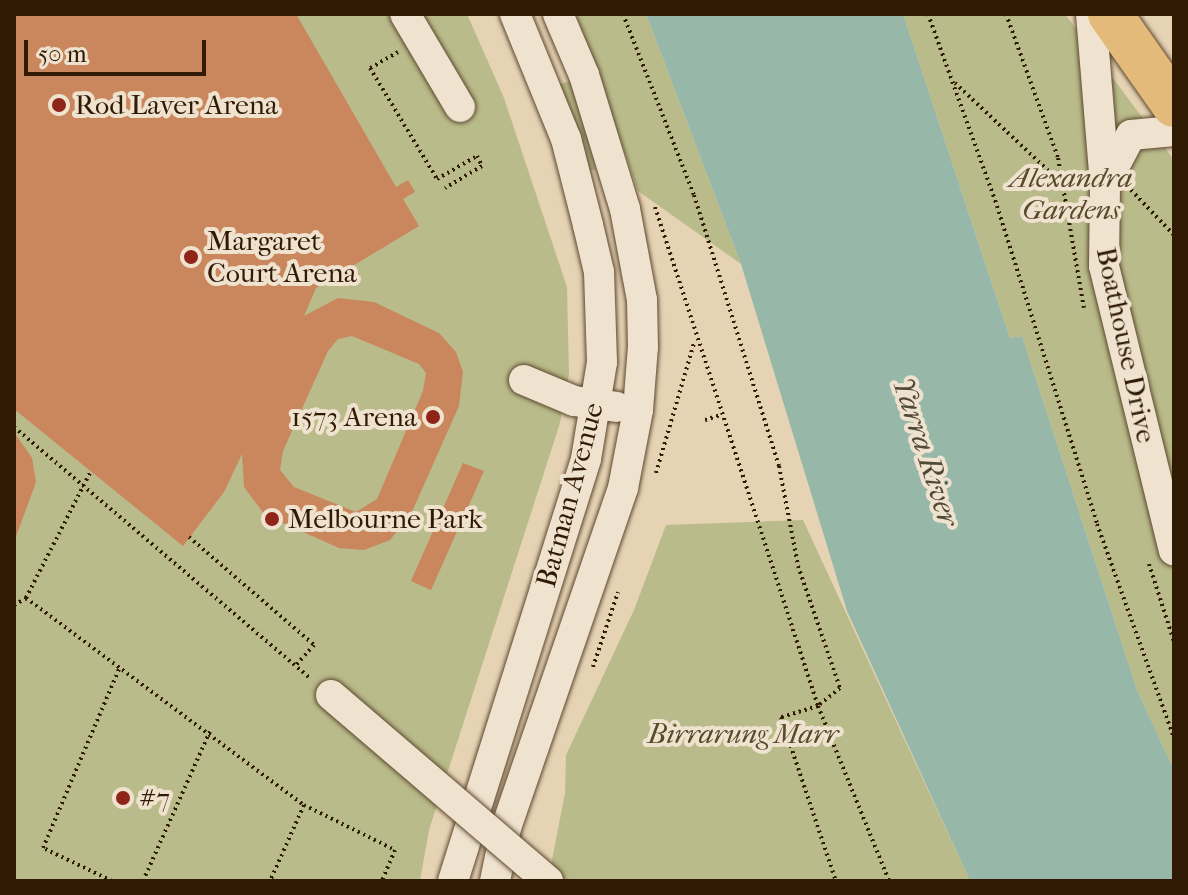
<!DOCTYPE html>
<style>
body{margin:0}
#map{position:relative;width:1188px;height:895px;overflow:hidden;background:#e6d3b4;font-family:"IM FELL French Canon",serif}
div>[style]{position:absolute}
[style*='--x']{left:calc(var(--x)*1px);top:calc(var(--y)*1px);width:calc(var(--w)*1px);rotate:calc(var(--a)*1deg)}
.green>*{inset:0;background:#b9bb8a}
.water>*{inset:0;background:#97b8a9}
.building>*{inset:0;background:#ca865c}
.path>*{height:4px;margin-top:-2px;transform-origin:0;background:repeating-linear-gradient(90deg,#301a04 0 2px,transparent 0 6px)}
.roads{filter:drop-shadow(0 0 2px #5e4830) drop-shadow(0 0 2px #5e4830)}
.minor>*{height:30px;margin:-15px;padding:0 15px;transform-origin:15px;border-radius:15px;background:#efe2ce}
.highway>*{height:44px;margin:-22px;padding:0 22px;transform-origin:22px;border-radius:22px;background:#e3ba7a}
.bridges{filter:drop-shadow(0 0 2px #5e4830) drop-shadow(0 0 2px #5e4830)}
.minor-bridge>*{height:30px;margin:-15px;padding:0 15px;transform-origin:15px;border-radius:15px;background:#efe2ce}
.dots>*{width:22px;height:22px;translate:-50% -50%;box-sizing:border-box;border:4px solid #efe2ce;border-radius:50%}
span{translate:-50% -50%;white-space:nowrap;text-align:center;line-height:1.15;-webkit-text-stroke:8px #efe2ce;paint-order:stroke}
.poi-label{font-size:28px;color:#301a04}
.left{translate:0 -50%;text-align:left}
.right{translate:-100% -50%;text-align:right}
.park-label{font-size:28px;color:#594a2c;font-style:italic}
.street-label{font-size:28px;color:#301a04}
.water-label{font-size:30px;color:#4f4936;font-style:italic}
.frame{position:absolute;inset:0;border:16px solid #301a04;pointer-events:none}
.scale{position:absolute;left:24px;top:40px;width:182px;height:36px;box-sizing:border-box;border:4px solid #301a04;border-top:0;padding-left:10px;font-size:24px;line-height:28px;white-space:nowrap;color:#301a04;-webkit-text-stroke:6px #efe2ce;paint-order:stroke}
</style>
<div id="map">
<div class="green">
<i style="clip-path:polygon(14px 14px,467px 14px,504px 98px,567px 287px,569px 374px,560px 423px,429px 830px,420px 881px,14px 881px)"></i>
<i style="clip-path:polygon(576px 14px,646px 14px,741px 264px,638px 191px)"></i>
<i style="clip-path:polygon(903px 14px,1065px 14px,1174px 160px,1174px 770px,1137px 690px,1022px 336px,1010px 338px)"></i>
<i style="clip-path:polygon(571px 81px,593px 149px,595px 170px,589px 171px,559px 84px)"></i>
<i style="clip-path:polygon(803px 520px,970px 881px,548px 881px,565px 793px,566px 755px,634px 610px,666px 525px)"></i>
</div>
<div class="water">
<i style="clip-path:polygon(646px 14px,903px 14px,1010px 338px,1022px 336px,1137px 690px,1174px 770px,1174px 881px,970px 881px,847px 611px,741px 264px)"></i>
</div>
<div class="building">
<i style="clip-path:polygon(evenodd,14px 14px,296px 14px,396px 187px,408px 180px,415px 192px,403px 199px,419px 226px,316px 288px,304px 316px,338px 298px,374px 302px,439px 333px,456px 352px,463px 372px,459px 406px,411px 514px,390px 540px,364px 550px,339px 548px,265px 515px,244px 487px,242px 454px,224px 492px,183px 546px,14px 409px,14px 14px,352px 336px,419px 364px,426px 373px,423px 391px,377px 499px,356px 512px,294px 487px,280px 470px,283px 451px,328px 351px,338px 339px,352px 336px)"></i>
<i style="clip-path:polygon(14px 432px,32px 458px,36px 482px,14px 542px)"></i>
<i style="clip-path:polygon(463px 463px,484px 471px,431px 590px,411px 581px)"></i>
</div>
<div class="path">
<i style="--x:623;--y:14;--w:194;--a:68.6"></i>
<i style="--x:694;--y:195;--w:284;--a:72.6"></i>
<i style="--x:779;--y:466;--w:102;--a:79.2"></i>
<i style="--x:798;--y:566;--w:129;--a:71"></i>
<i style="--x:840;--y:688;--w:28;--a:141"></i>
<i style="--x:818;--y:706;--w:39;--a:163"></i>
<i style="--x:781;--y:717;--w:173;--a:71.5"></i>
<i style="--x:928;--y:14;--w:204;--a:70.2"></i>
<i style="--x:997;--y:206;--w:333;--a:72.5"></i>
<i style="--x:1097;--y:524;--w:227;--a:70.2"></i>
<i style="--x:1006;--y:14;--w:153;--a:70.1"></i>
<i style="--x:1058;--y:158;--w:152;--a:80.2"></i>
<i style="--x:398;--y:52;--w:32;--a:150"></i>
<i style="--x:370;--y:68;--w:130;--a:58.9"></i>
<i style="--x:437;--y:179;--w:46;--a:-29.9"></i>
<i style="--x:477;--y:156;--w:11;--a:63"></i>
<i style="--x:482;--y:166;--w:43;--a:149.3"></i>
<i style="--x:955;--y:83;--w:132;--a:43.2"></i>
<i style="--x:1051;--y:173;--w:32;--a:28"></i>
<i style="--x:1131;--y:190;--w:62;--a:46.3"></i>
<i style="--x:655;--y:207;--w:525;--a:71.91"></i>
<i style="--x:818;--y:706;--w:189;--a:67.9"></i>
<i style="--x:705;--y:420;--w:16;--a:-18"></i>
<i style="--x:14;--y:427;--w:388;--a:40.3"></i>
<i style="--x:656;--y:473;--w:135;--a:-73.7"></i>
<i style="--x:189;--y:537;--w:165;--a:40.8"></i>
<i style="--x:314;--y:645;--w:27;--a:132"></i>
<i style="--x:1149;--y:564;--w:82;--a:72.2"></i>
<i style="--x:26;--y:598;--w:347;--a:36.7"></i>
<i style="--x:304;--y:805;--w:83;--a:114.1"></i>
<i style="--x:14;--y:605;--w:14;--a:-30"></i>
<i style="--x:26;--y:598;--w:143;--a:-62.9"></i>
<i style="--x:593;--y:667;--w:79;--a:-71.6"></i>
<i style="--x:304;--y:805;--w:102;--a:26.3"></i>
<i style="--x:395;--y:850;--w:34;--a:113"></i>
<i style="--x:112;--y:881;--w:76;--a:-154.4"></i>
<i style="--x:43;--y:848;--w:197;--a:-67"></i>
<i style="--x:143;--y:881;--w:164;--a:-65.9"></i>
</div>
<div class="roads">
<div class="minor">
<i style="--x:405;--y:14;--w:108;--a:59.4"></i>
<i style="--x:1091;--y:14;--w:172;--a:85.3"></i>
<i style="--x:1105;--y:185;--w:81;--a:90.7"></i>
<i style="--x:1104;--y:266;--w:293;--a:76.2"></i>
<i style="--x:1106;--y:182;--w:53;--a:-62"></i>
<i style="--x:1131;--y:135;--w:43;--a:-5.3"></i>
<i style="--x:524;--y:380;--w:54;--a:22.8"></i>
<i style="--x:574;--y:401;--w:43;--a:7.9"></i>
<i style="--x:453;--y:881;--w:442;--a:-72.5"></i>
<i style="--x:586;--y:459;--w:98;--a:-80.6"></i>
<i style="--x:602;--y:362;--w:90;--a:-91.9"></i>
<i style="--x:599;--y:272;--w:48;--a:-103.2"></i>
<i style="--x:588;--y:225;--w:89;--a:-104.3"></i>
<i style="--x:566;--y:139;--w:135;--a:-112.2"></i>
<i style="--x:495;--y:881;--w:54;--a:-78.3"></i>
<i style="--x:506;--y:828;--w:360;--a:-71"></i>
<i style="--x:623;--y:488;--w:79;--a:-79.1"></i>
<i style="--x:638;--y:410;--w:63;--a:-85.5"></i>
<i style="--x:643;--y:347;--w:47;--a:-91.2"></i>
<i style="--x:642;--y:300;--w:93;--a:-100.6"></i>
<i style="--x:625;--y:209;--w:140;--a:-107"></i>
<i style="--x:584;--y:75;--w:66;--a:-113.1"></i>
</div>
<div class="highway">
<i style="--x:1110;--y:14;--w:111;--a:54.9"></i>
</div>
</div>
<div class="bridges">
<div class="minor-bridge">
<i style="--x:331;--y:695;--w:286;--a:40.6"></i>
</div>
</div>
<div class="dots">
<i style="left:59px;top:105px;background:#8f2418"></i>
<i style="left:191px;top:257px;background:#8f2418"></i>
<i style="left:433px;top:417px;background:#8f2418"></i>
<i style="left:272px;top:519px;background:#8f2418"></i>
<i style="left:123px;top:798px;background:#8f2418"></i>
</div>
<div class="poi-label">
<span class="left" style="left:75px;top:105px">Rod Laver Arena</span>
<span class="left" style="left:207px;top:257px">Margaret<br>Court Arena</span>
<span class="right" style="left:417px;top:417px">1573 Arena</span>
<span class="left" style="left:288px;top:519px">Melbourne Park</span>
<span class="left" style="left:139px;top:798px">#7</span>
</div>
<div class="park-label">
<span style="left:1071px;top:194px">Alexandra<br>Gardens</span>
<span style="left:743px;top:734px">Birrarung Marr</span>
</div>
<div class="street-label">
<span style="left:1126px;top:345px;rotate:78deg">Boathouse Drive</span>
<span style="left:570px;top:495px;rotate:-75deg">Batman Avenue</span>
</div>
<div class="water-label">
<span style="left:925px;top:452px;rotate:72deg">Yarra River</span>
</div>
<div class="frame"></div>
<div class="scale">50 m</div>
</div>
